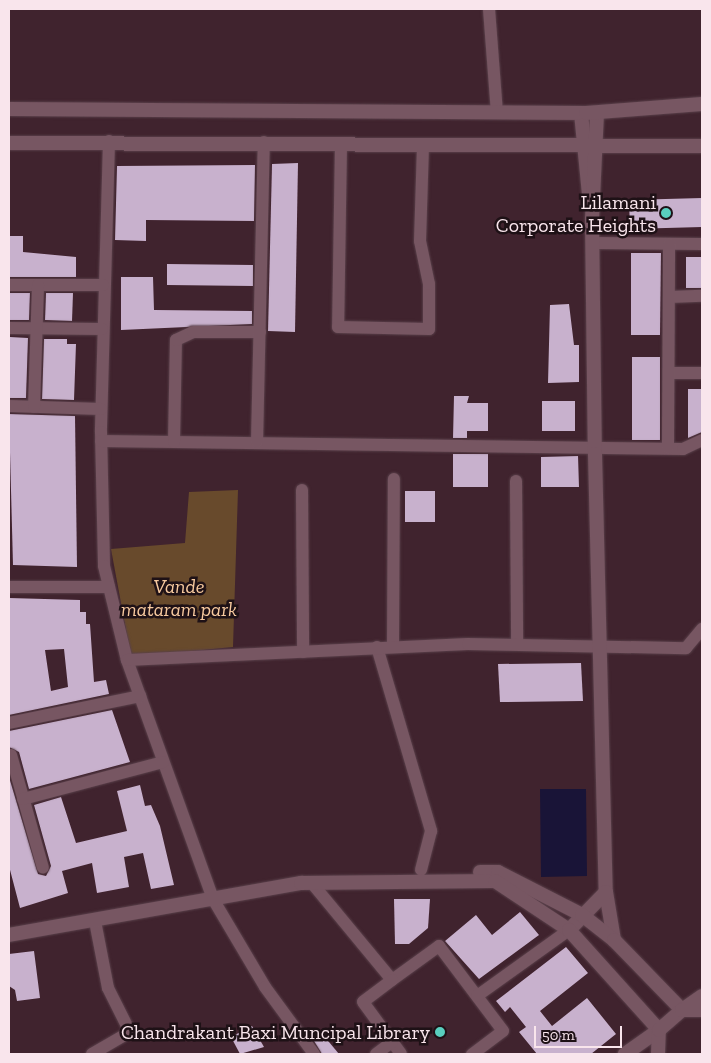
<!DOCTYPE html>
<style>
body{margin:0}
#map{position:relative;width:711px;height:1063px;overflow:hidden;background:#40232e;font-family:"Zilla Slab",serif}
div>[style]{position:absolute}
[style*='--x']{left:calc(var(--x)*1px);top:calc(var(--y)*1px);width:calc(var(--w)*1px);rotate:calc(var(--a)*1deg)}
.green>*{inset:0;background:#684a2c}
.water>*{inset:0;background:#191437}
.building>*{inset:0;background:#c8b1cd}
.roads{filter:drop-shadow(0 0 1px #59404a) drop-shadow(0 0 1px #59404a)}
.minor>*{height:12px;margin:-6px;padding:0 6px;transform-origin:6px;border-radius:6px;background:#775662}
.tertiary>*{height:14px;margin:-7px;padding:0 7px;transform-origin:7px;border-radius:7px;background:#775662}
.secondary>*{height:14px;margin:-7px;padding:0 7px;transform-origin:7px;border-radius:7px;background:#775662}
.dots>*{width:14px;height:14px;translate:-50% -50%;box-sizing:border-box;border:2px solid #1e1116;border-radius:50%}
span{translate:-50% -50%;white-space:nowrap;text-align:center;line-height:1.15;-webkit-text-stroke:5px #1e1116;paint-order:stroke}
.poi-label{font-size:20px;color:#f9e5ec}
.right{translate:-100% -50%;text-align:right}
.park-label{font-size:20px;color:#f8ca9f;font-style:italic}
.frame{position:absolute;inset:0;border:10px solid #f9e5ec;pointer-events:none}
.scale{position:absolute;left:534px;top:1026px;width:88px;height:22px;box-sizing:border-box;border:2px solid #f9e5ec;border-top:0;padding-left:6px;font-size:15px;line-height:18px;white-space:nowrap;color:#f9e5ec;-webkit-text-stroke:4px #1e1116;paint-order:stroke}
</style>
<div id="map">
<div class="green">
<i style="clip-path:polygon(238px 490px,233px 647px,131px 657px,111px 549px,185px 543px,189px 492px)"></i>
</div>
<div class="water">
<i style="clip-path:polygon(540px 789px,586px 789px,587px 876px,541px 877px)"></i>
</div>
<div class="building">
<i style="clip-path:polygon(298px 163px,295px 332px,268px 331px,272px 164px)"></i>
<i style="clip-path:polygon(255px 165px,254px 221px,146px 220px,146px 241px,115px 240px,117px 166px)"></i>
<i style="clip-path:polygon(702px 198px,702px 227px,630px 229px,629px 200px)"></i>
<i style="clip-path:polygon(9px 236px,23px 236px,23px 252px,76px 257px,76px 277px,9px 277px)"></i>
<i style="clip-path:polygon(631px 253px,661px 253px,660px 335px,631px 335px)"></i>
<i style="clip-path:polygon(686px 257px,702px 257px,702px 288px,686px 288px)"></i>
<i style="clip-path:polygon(167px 264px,253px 265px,253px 286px,167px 285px)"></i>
<i style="clip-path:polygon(121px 277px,153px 277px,154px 310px,252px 311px,252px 324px,121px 330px)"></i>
<i style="clip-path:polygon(9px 293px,30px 293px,29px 320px,9px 320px)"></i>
<i style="clip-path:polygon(46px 293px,73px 293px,72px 321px,45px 320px)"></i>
<i style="clip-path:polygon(569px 304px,574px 345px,579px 345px,579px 382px,548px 383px,550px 305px)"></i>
<i style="clip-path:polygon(10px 337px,28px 338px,26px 398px,9px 398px)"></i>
<i style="clip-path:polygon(44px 339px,67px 339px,67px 344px,76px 344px,74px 400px,42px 399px)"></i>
<i style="clip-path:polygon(632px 357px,660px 357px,660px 440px,632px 440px)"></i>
<i style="clip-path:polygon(688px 389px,702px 389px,702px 432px,688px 438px)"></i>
<i style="clip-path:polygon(454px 396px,469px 396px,467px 403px,488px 403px,488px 431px,467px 431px,467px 438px,453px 438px)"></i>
<i style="clip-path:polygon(542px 401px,575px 401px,575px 431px,542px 431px)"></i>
<i style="clip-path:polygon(9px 414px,75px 416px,77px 567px,13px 565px)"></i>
<i style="clip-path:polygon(453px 454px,488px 454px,488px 487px,453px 487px)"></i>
<i style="clip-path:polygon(578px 456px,579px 487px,541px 487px,541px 457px)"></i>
<i style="clip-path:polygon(405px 491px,435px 491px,435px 522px,405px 522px)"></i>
<i style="clip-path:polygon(evenodd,9px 598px,80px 600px,80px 612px,86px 612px,86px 624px,90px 624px,94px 682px,106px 680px,109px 694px,9px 715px,9px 598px,64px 649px,68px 687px,51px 691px,45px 650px,64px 649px)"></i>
<i style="clip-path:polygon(581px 663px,583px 701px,500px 702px,498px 664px)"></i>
<i style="clip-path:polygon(112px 710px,130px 762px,29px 789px,19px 752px,9px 747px,9px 731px)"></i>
<i style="clip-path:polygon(9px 777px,38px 874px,46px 876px,51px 866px,34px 805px,61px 797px,76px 843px,127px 831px,117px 791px,140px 785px,145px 806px,151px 805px,160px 826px,174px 885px,151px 889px,143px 853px,124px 857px,129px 887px,97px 893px,92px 863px,62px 871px,68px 893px,20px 908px,9px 866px)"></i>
<i style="clip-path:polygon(394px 899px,430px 899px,428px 928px,409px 944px,395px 944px)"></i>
<i style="clip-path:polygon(520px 912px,539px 935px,479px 979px,445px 941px,476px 915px,492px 935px)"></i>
<i style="clip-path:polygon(566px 947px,588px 973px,540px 1011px,552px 1026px,587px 998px,616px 1034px,591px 1054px,537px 1054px,519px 1032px,526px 1027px,510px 1007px,505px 1012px,496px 1001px)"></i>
<i style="clip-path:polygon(34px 951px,40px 998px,17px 1001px,15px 990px,9px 986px,9px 954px)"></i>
<i style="clip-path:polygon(252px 1026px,264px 1047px,240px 1054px,231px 1037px)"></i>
<i style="clip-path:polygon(319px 1030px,339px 1054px,322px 1054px,311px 1036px)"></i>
</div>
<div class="roads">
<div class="minor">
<i style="--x:489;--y:9;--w:103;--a:85.6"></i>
<i style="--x:109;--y:141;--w:291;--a:91.6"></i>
<i style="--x:101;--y:432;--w:134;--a:88.7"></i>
<i style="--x:104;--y:566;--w:97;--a:76.3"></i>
<i style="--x:127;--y:660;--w:254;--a:70.2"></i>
<i style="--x:213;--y:899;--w:102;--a:59.4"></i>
<i style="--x:265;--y:987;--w:83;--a:53.8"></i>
<i style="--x:341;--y:143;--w:184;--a:90.9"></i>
<i style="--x:338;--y:327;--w:91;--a:1.3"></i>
<i style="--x:429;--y:329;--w:45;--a:-90"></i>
<i style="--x:429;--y:284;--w:44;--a:-101.8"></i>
<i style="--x:420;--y:241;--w:96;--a:-88.2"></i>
<i style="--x:593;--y:243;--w:109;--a:0.5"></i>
<i style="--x:9;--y:285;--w:94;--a:0"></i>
<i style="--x:669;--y:297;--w:33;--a:-2"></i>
<i style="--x:9;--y:328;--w:93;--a:0.6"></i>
<i style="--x:669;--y:373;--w:33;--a:0"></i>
<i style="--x:9;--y:406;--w:92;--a:1.9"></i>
<i style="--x:34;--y:407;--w:122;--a:-88.1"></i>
<i style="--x:101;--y:441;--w:582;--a:0.79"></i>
<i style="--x:683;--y:449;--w:21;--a:-25"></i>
<i style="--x:174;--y:442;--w:102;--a:-88.9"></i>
<i style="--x:176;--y:340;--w:19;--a:-25"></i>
<i style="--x:193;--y:332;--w:67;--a:0"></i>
<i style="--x:257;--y:442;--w:300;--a:-88.7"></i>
<i style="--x:668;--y:448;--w:204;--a:-89.7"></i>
<i style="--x:516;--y:481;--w:163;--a:89.6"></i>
<i style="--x:302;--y:490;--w:162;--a:89.6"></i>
<i style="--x:9;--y:587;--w:100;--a:0"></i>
<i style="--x:393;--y:646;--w:167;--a:-89.7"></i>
<i style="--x:377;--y:647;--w:192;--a:73.6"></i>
<i style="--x:431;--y:831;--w:40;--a:104.4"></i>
<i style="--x:127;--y:660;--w:341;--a:-2.7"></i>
<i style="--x:468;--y:644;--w:218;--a:1.1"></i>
<i style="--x:686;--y:648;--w:25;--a:-50"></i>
<i style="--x:9;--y:723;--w:134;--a:-11.6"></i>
<i style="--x:11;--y:755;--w:117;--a:74.2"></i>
<i style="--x:23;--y:799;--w:145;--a:-14.8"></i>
<i style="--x:311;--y:882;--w:127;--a:50.4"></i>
<i style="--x:392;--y:980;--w:58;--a:-35.9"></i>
<i style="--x:439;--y:946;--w:106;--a:53"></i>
<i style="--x:503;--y:1031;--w:39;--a:143"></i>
<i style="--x:392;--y:980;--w:36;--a:143"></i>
<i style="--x:363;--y:1002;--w:64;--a:53.8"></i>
<i style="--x:477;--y:996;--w:113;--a:-35.7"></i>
<i style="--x:92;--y:1054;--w:44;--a:-30.1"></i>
<i style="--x:130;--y:1032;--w:49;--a:-116.6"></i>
<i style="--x:108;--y:988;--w:68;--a:-101"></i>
<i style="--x:376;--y:1054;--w:20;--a:-37"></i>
</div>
<div class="tertiary">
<i style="--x:581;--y:113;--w:81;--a:84.4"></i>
<i style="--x:597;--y:113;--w:106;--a:92.7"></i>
<i style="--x:592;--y:219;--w:235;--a:89.3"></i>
<i style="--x:595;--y:454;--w:438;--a:88.6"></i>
<i style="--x:606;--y:892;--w:49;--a:80.5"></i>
<i style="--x:569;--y:930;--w:53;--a:-45.8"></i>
</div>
<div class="secondary">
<i style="--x:9;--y:109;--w:577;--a:0.4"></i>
<i style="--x:586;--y:113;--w:116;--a:-4.4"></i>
<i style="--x:9;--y:143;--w:693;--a:0.25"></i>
<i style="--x:480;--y:872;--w:18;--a:0"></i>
<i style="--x:498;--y:872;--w:94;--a:27.1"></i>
<i style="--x:582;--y:915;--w:41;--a:38"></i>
<i style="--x:614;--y:940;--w:98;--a:45.8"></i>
<i style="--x:682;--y:1010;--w:24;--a:-35"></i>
<i style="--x:9;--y:935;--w:297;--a:-10.1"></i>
<i style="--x:301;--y:883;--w:194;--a:-0.6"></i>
<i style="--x:495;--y:881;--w:89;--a:33.5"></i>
<i style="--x:569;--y:930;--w:135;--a:48"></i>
<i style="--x:659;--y:1030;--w:42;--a:144.8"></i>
<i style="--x:658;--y:1054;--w:24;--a:-88"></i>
<i style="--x:659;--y:1030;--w:30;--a:-41"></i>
<i style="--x:682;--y:1010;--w:20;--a:0"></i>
</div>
</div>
<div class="dots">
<i style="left:666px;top:213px;background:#59cebe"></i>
<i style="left:440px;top:1032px;background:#59cebe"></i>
</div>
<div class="poi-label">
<span class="right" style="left:656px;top:214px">Lilamani<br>Corporate Heights</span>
<span class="right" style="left:430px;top:1032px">Chandrakant Baxi Muncipal Library</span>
</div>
<div class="park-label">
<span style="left:179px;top:598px">Vande<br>mataram park</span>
</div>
<div class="frame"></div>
<div class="scale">50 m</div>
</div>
